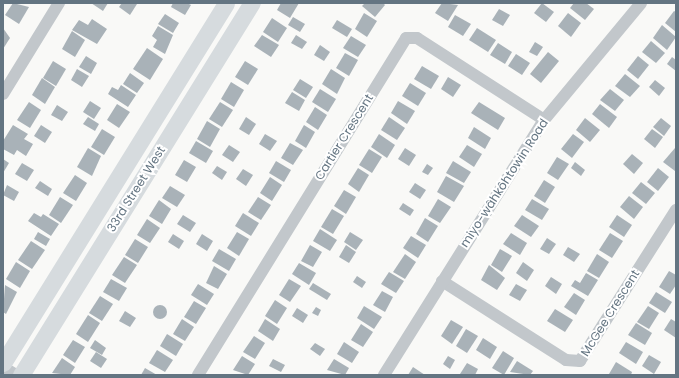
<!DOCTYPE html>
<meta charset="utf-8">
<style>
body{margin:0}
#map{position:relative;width:679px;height:378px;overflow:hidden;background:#f9f9f7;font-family:Poppins,sans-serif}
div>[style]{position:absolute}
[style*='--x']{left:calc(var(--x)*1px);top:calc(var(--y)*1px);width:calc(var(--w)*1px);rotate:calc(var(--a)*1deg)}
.building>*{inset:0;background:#a9b2b8}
.round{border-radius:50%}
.minor>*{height:12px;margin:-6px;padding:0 6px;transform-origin:6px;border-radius:6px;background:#c2c7cb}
.secondary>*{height:17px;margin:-8.5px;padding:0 8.5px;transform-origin:8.5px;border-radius:8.5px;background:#d6dbde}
span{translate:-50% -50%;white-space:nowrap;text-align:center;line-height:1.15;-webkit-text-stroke:4px #fff;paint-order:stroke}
.street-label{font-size:12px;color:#647582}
.frame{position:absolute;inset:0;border:4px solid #647582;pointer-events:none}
</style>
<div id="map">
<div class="building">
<i style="clip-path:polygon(13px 3px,29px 7px,19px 24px,5px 15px)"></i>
<i style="clip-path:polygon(91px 3px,108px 3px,103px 11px)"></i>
<i style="clip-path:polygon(122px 3px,136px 3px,137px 4px,130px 15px,119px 7px)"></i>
<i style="clip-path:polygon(173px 3px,187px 3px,191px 5px,185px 15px,171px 7px)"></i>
<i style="clip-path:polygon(281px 3px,299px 3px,290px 18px,277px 10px)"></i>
<i style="clip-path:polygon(365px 3px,383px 3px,385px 5px,375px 17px,362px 6px)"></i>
<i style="clip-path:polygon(442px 3px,458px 5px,448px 21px,435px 13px)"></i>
<i style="clip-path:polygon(542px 3px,554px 12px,546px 22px,534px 13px)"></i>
<i style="clip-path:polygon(574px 3px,586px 3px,594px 9px,585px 20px,570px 8px)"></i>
<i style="clip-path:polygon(499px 9px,510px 15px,503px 26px,492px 20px)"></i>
<i style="clip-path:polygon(674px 11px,676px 12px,676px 32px,665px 23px)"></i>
<i style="clip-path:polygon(364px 13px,377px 21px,367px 37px,355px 29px)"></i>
<i style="clip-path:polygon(568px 13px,581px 23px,571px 37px,558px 26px)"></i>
<i style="clip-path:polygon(165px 14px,179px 23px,173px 33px,158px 24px)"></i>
<i style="clip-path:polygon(455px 15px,471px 24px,463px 36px,448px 27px)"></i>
<i style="clip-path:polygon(293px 17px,305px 24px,300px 32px,288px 25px)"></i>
<i style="clip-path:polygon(272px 18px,287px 28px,278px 42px,263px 32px)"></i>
<i style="clip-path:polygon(92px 19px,107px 29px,97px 44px,72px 30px,79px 20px,88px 25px)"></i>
<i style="clip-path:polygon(337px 20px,352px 29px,347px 37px,332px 28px)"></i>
<i style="clip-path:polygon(662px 25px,676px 37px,667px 50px,653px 38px)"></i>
<i style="clip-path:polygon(158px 26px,173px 35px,165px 54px,153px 47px,157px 40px,152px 36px)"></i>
<i style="clip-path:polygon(3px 28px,10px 38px,3px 49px)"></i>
<i style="clip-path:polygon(477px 28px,496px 40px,488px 52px,469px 40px)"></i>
<i style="clip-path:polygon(72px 31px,85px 40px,75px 57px,62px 49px)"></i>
<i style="clip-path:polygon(262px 35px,279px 45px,271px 57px,254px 46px)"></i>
<i style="clip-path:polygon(296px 35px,307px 42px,302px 49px,291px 43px)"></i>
<i style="clip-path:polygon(351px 36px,366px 45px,358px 57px,343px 48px)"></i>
<i style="clip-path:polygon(651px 41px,665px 53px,656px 63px,642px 52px)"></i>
<i style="clip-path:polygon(535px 42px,543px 47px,537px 56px,529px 52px)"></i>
<i style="clip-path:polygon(498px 43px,512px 52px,505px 64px,490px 55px)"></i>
<i style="clip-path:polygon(320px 45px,330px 52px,324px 61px,314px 55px)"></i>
<i style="clip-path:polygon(147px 48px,163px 59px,150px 80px,133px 69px)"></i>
<i style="clip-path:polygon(548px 52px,559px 61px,541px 83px,530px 74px)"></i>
<i style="clip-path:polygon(345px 53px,358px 60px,349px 76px,336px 68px)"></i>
<i style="clip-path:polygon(516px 54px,530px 63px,522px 75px,508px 66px)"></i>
<i style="clip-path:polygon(86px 56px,97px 63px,91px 74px,79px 67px)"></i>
<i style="clip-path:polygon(638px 56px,649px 65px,638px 79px,627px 70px)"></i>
<i style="clip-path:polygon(672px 57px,676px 60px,676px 71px,667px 64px)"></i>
<i style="clip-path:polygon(53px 61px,66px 69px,56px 86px,43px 78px)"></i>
<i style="clip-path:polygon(245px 61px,258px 69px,248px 85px,235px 77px)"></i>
<i style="clip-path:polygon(422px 66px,439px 76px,431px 89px,414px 79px)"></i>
<i style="clip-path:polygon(77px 69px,89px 76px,82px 87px,71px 80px)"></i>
<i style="clip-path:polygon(331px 69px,345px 78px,337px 94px,322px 84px)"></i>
<i style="clip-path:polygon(130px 73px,144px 83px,137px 93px,123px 84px)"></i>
<i style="clip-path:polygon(625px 74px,640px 86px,630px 97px,615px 86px)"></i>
<i style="clip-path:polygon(448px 77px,461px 85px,453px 97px,441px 89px)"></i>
<i style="clip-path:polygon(42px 78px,55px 87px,45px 104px,32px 95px)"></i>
<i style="clip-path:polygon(300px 79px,313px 87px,306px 98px,293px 90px)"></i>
<i style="clip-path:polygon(655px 80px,665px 88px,659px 96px,649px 87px)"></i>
<i style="clip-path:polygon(231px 82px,244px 90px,234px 107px,221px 99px)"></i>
<i style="clip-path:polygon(410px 83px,426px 93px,418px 106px,402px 96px)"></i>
<i style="clip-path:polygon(121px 85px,136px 95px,128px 107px,108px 94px,112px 87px,118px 90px)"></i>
<i style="clip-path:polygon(320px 89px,336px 99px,328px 112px,312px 102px)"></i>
<i style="clip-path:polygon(610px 89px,624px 100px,615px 111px,600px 100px)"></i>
<i style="clip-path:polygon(292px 92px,305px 100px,299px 111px,285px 103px)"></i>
<i style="clip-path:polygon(90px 101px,101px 108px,94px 119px,83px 112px)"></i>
<i style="clip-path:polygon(398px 101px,415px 111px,407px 124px,391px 113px)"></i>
<i style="clip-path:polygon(29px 102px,41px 110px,30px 128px,17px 120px)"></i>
<i style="clip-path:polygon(220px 102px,233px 110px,222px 127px,209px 119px)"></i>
<i style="clip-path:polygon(479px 102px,505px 118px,498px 130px,471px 113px)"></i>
<i style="clip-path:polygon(117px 104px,130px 112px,119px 128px,107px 120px)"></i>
<i style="clip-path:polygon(600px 104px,617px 117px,609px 128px,592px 114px)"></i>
<i style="clip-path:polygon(57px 105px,68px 112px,62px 121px,51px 115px)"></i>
<i style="clip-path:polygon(315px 107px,327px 115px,318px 130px,306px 122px)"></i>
<i style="clip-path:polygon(88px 117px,99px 124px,95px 131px,83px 124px)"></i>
<i style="clip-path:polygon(246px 117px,256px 124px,249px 135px,239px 129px)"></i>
<i style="clip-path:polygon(389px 117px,405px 128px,397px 140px,381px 130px)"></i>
<i style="clip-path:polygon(585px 118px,600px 130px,590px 142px,576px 130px)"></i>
<i style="clip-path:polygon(661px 118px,671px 126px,664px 136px,653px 127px)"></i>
<i style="clip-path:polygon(207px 121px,220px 129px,210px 147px,197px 139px)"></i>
<i style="clip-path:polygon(13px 125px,28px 134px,24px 139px,33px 144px,26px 156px,17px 150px,14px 155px,3px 149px,3px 141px)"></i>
<i style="clip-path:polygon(41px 125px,52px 132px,45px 143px,34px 136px)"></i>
<i style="clip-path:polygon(304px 125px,315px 132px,306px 148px,295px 141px)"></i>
<i style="clip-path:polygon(474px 127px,491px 138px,485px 149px,468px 138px)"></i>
<i style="clip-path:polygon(102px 129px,115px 137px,104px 155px,91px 147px)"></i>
<i style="clip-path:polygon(652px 129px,663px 137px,655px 148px,644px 139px)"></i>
<i style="clip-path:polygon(265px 134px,277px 141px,270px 151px,259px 144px)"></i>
<i style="clip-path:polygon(379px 134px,395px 145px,387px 158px,371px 147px)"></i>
<i style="clip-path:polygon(573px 134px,584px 142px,572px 158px,561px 149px)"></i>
<i style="clip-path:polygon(196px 141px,213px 151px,206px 163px,189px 153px)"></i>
<i style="clip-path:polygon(290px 143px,303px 150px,293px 165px,281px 158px)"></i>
<i style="clip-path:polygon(229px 145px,240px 152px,233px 162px,222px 155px)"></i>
<i style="clip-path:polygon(467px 145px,482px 154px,474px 167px,459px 157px)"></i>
<i style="clip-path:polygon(88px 148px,101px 156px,92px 176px,77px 167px)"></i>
<i style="clip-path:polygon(405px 148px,416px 155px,409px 166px,398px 159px)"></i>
<i style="clip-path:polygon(675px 148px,676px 170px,675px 171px,663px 162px)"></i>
<i style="clip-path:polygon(369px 149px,382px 157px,372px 173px,359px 165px)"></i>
<i style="clip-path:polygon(632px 154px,643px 163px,634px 174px,623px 164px)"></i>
<i style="clip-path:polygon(557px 157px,569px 164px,558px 180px,547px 173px)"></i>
<i style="clip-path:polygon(3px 159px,9px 163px,3px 173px)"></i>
<i style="clip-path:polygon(184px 160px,196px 167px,187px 182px,175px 175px)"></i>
<i style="clip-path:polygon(276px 161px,291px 170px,284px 182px,269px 173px)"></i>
<i style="clip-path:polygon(453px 161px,471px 172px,464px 183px,446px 173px)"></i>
<i style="clip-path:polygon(575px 162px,585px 170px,581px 176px,571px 168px)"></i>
<i style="clip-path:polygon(22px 163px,34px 170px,27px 181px,15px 174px)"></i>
<i style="clip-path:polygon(427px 164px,433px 168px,428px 175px,422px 172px)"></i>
<i style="clip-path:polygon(217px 166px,227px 172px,222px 180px,212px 173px)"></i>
<i style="clip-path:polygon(358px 168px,369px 175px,359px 192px,348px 184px)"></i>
<i style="clip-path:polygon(658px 168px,669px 177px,658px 191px,647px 182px)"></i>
<i style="clip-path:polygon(243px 169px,253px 175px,246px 186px,236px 179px)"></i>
<i style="clip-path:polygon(75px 175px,87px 183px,76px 201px,63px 193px)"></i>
<i style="clip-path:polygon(446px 176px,464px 186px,454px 202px,437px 192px)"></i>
<i style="clip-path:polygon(270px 177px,282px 185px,272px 201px,260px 193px)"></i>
<i style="clip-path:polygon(544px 180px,555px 187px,545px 203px,534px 196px)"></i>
<i style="clip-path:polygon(40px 181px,52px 189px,48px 196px,35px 188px)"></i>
<i style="clip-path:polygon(641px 182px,655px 193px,646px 204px,632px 193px)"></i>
<i style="clip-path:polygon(415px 183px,426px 190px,420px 199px,409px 192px)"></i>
<i style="clip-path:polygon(7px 185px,19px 192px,14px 201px,3px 195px)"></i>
<i style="clip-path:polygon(170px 186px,185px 195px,177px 207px,162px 198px)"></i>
<i style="clip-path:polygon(344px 190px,356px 197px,346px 214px,334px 206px)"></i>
<i style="clip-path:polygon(629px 196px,643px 207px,634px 219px,620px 207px)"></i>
<i style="clip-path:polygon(60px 197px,73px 205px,61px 223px,49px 215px)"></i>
<i style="clip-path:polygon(258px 197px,271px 205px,261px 220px,248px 212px)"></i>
<i style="clip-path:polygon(438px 199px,451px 207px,440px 223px,428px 216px)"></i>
<i style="clip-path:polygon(532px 199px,549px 209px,542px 220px,525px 210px)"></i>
<i style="clip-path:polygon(159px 200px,171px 209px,162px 224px,149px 216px)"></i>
<i style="clip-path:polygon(403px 203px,414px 210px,410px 216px,399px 209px)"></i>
<i style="clip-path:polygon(332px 209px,344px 216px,333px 234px,321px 227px)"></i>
<i style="clip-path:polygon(34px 213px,41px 217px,43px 214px,59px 224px,51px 236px,28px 221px)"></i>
<i style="clip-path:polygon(243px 213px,259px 223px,251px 236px,235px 226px)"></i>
<i style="clip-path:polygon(183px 215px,196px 223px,190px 232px,177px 224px)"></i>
<i style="clip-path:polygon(522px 215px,539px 226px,531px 237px,514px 226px)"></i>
<i style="clip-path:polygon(617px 215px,632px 225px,624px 237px,609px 227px)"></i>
<i style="clip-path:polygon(425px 218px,438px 226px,428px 242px,416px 234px)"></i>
<i style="clip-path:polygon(147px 219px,160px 228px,150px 243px,137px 235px)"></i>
<i style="clip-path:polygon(320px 229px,337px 240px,330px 251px,313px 241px)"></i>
<i style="clip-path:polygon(38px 232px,50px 239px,46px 246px,34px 239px)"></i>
<i style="clip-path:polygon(237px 232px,249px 239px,239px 256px,227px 248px)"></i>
<i style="clip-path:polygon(350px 232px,363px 240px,356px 250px,344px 242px)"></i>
<i style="clip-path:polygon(511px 233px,527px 243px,520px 255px,503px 244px)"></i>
<i style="clip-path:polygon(610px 233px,623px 241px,612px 258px,599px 250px)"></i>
<i style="clip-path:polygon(173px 234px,184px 241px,179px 249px,168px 242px)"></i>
<i style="clip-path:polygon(202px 234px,213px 241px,207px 251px,196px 244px)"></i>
<i style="clip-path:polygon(411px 236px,426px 245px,418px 258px,403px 248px)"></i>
<i style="clip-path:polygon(547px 238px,556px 244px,549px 254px,540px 249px)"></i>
<i style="clip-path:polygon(135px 239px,148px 247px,138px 263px,125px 255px)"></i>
<i style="clip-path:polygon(31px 241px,45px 250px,32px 269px,18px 260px)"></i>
<i style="clip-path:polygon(310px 245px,322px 252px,313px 267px,301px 261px)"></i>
<i style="clip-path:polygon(346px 245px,356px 252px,349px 263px,339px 257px)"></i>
<i style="clip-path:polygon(568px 247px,580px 254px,574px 262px,563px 255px)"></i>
<i style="clip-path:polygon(219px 249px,236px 259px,229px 271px,212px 261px)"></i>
<i style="clip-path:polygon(500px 249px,512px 256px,502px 272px,491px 265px)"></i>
<i style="clip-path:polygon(405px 254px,416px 262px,405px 279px,393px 272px)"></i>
<i style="clip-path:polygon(597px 254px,609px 262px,599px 278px,587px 271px)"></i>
<i style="clip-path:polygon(124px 257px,137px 265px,125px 283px,112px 275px)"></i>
<i style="clip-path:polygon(16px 262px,30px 271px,20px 288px,6px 279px)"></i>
<i style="clip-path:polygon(523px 262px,534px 270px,527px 281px,516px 273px)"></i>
<i style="clip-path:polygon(299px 263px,316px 273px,309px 285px,292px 274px)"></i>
<i style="clip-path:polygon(489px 265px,505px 278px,497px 290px,481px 280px)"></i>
<i style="clip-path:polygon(214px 266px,227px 274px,218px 289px,206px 283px)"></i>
<i style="clip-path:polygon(669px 271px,676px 275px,676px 285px,670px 294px,659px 287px)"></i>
<i style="clip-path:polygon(389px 272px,404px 281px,396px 293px,381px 284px)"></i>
<i style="clip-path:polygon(586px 273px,598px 280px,588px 296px,571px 286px,575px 280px,580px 283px)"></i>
<i style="clip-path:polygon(357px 276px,366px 282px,362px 288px,353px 282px)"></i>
<i style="clip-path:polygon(551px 277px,562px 284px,556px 294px,545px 286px)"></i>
<i style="clip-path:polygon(111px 279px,127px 288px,119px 301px,103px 292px)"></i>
<i style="clip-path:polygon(289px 279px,301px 286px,290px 302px,279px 295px)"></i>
<i style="clip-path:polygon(313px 283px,331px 294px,327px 300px,309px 289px)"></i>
<i style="clip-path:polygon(198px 284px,214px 294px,207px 305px,191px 295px)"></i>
<i style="clip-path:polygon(516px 284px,527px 290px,520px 301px,509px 295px)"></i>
<i style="clip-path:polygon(5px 285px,17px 292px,6px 314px,3px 312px)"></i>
<i style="clip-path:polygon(382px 291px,393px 297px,385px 312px,373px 305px)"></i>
<i style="clip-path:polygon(656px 292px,672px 302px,665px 313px,649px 303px)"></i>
<i style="clip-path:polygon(574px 293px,585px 300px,576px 315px,564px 307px)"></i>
<i style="clip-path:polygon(100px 296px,113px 304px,102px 321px,89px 313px)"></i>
<i style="clip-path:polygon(275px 300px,287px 308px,277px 324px,265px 316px)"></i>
<i style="clip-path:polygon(194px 301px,206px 308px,196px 324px,184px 317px)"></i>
<i class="round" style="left:153px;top:305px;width:14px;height:14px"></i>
<i style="clip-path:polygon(364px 306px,382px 317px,374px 329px,357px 318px)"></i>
<i style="clip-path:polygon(648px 306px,659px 313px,649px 329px,637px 322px)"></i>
<i style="clip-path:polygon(316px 307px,321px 310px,318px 316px,312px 313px)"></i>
<i style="clip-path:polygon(297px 308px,308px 315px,303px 323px,292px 316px)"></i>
<i style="clip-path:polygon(555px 309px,573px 320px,565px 332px,547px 321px)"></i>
<i style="clip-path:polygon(125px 311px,136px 318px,130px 327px,119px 321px)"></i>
<i style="clip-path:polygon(88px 315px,100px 323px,88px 342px,76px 334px)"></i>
<i style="clip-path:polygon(182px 319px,194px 327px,185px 341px,173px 334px)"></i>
<i style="clip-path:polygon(265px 319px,280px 329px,273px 341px,258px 331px)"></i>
<i style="clip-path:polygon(671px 319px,676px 322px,676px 338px,664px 330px)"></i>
<i style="clip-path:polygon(451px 320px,463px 327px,452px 344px,441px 336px)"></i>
<i style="clip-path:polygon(636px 323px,652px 333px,645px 345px,628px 335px)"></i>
<i style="clip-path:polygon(361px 324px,373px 332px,363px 347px,351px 340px)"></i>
<i style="clip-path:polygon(466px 329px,478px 336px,467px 353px,456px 346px)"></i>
<i style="clip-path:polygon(167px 334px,183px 344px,176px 356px,160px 346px)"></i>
<i style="clip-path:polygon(254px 336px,265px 343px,255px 359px,243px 352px)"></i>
<i style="clip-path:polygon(483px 338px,497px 347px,490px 359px,476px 350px)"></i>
<i style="clip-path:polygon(73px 340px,85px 347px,75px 363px,63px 355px)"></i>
<i style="clip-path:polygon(95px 340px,106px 348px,102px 355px,90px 348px)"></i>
<i style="clip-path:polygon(344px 342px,359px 352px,352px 363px,337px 354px)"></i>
<i style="clip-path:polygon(626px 342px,643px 352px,636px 364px,619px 353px)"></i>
<i style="clip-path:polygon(315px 343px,325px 349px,320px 356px,310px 349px)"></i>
<i style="clip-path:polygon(157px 350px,173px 360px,165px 372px,149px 363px)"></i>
<i style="clip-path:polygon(503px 351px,514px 358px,504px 375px,492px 368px)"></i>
<i style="clip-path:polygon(96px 352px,107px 359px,101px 368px,90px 361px)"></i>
<i style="clip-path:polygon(649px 355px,661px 362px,654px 374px,642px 366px)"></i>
<i style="clip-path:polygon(242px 356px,255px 364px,248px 375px,233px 370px)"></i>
<i style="clip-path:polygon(448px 356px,455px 360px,450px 369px,443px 364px)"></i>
<i style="clip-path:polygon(62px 358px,75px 367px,70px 375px,52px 373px)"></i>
<i style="clip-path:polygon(273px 359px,285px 365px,281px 372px,269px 366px)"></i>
<i style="clip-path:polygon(334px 359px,349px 368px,345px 375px,327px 370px)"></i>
<i style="clip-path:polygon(517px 361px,533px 371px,530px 375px,510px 372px)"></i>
<i style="clip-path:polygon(616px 362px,632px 372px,631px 375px,609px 374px)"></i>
<i style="clip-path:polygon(467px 363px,478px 369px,475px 375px,460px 374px)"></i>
<i style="clip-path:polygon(413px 367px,425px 375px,408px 375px)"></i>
<i style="clip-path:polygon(145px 368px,157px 375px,141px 375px)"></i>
</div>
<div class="minor">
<i style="--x:3;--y:94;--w:107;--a:-58.4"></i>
<i style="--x:442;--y:281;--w:147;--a:32.5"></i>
<i style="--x:566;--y:360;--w:14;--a:4"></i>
<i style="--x:580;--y:361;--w:179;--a:-57.6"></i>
<i style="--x:3;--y:367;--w:15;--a:32"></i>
<i style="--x:198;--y:375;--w:396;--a:-58.3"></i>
<i style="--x:406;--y:38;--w:11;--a:0"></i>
<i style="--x:417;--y:38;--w:151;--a:32.8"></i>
<i style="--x:384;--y:375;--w:301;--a:-57.9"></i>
<i style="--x:544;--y:120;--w:152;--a:-50.3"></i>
</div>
<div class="secondary">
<i style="--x:3;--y:363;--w:423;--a:-58.2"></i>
<i style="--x:21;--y:375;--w:438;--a:-58.2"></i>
</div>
<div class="street-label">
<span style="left:344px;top:137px;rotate:-58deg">Cartier Crescent</span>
<span style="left:504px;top:183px;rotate:-57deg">miyo-wâhkôhtowin Road</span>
<span style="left:136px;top:189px;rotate:-58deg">33rd Street West</span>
<span style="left:610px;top:313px;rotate:-58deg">McGee Crescent</span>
</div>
<div class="frame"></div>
</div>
